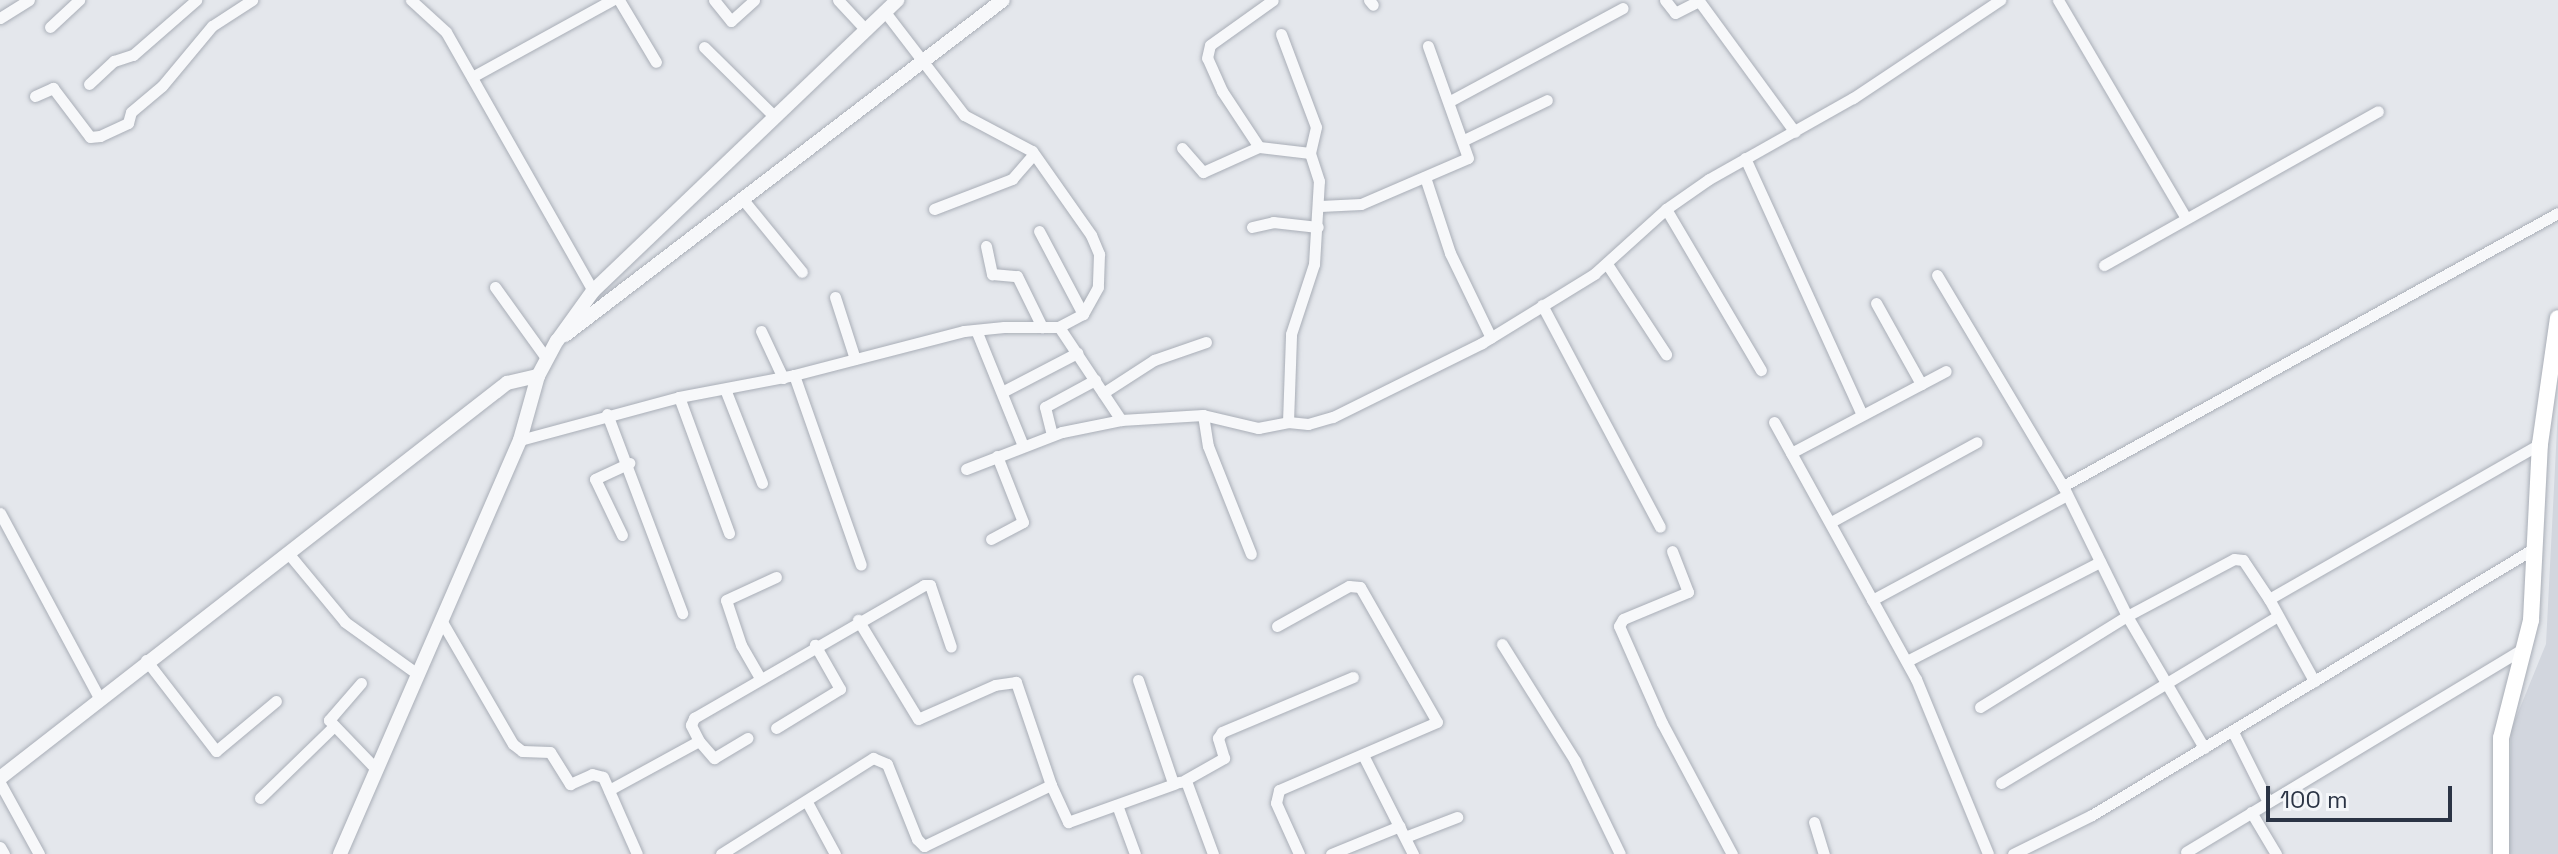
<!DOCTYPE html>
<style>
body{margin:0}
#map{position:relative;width:2558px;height:854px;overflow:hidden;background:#e4e7ec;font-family:"Space Grotesk",sans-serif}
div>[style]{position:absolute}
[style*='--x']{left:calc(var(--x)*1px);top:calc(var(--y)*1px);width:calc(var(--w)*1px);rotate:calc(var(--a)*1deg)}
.built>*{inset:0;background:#d2d6de}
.roads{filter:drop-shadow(0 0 2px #a9aeb7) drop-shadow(0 0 2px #a9aeb7)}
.minor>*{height:11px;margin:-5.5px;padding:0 5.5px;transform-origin:5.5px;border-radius:5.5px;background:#f7f8fa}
.tertiary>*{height:14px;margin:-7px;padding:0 7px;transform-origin:7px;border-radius:7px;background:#f7f8fa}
.secondary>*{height:16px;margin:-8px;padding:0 8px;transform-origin:8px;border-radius:8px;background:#fff}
span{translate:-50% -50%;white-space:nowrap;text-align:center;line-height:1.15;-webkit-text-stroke:6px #f4f6f9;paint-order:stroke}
.scale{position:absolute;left:2266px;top:786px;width:186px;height:36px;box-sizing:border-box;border:4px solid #2b3445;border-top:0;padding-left:10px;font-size:24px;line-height:28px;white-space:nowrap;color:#2b3445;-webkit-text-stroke:6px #f4f6f9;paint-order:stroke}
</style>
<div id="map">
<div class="built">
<i style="clip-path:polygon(2558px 409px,2558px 854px,2508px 854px,2511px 730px,2546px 644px)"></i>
</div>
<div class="roads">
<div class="minor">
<i style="--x:411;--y:0;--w:47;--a:42.4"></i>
<i style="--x:446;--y:32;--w:298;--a:60.4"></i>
<i style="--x:619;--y:0;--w:72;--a:59.2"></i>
<i style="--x:714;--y:0;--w:27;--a:51"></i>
<i style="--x:731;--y:21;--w:31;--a:-42"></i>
<i style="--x:838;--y:0;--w:41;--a:47"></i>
<i style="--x:1369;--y:0;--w:6;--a:51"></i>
<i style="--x:1665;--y:0;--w:16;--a:52"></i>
<i style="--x:1675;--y:13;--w:27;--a:-27"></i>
<i style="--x:1699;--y:1;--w:162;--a:53.8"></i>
<i style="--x:2058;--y:0;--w:253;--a:59.6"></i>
<i style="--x:885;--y:12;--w:130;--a:52.5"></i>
<i style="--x:964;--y:115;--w:77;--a:27.9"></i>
<i style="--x:1032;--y:151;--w:103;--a:54.9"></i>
<i style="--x:1091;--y:235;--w:21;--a:67"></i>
<i style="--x:1099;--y:254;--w:33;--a:92"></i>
<i style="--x:1098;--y:287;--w:31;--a:119"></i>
<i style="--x:1083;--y:314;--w:27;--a:152"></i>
<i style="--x:0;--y:18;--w:34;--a:-32"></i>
<i style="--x:50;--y:27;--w:40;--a:-43"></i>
<i style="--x:1281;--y:34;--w:99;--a:69.4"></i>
<i style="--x:1316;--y:127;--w:27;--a:103"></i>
<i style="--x:704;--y:47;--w:100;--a:44.6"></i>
<i style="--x:472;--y:77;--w:160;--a:-28.8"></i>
<i style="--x:89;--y:84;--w:34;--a:-43"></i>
<i style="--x:114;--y:61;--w:20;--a:-18"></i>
<i style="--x:133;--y:55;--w:84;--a:-41.1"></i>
<i style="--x:35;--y:96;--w:20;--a:-24"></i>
<i style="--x:53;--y:88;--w:61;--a:52.9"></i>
<i style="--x:90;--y:137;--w:10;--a:-6"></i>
<i style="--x:100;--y:136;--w:31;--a:-25"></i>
<i style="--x:128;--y:123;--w:11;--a:-75"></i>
<i style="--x:131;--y:112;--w:40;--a:-40"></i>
<i style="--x:162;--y:86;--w:78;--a:-50.2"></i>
<i style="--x:212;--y:26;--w:48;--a:-33"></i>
<i style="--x:1450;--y:101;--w:196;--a:-28.3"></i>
<i style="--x:1464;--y:140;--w:92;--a:-25.7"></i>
<i style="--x:1182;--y:148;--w:32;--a:49"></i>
<i style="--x:1203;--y:172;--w:61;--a:-24.1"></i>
<i style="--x:1745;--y:158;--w:282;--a:65.5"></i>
<i style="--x:1425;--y:177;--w:80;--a:71.8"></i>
<i style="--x:1450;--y:253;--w:94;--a:64.2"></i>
<i style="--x:745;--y:202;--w:90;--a:50.8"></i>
<i style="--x:1320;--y:206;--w:41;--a:-2.8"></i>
<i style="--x:1361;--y:204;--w:116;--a:-23.3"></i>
<i style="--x:1468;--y:158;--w:119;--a:-109.7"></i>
<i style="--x:934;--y:209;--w:84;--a:-21"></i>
<i style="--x:1012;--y:179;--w:33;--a:-49"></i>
<i style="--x:1666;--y:209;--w:187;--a:59.5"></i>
<i style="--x:1252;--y:227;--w:22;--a:-13"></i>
<i style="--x:1273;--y:222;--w:45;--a:6.3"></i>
<i style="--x:1039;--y:231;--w:94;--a:62.1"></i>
<i style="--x:986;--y:246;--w:29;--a:78"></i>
<i style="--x:992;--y:274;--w:25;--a:5"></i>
<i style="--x:1017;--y:276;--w:57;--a:63.9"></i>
<i style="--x:1607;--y:264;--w:108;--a:56.8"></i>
<i style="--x:2104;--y:265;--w:314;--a:-29.3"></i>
<i style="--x:1937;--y:275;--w:246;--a:59.2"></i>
<i style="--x:2063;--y:486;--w:145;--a:63.8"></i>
<i style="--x:2127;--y:616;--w:153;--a:59.7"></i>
<i style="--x:495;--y:287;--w:87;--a:54.3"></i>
<i style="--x:835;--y:297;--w:65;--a:72.1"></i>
<i style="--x:1876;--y:303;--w:93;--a:60.9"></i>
<i style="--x:1542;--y:305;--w:251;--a:62"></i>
<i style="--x:976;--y:330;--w:125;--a:67.9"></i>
<i style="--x:761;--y:331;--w:52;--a:64.9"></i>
<i style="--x:794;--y:375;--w:201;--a:70.6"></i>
<i style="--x:725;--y:389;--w:101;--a:68.5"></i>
<i style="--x:1002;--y:392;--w:85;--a:-27.5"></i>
<i style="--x:1103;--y:393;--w:61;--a:-32.9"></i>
<i style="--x:1154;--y:360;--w:55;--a:-19.1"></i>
<i style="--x:679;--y:397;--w:145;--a:69.8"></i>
<i style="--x:607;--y:414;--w:213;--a:69.3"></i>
<i style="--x:1203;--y:415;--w:31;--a:81"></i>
<i style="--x:1208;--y:446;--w:116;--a:68.3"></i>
<i style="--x:1288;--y:422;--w:20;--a:6"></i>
<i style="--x:1308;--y:424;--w:26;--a:-16"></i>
<i style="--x:1333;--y:417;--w:166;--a:-26.4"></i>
<i style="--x:1482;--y:343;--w:132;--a:-31.6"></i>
<i style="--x:1594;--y:274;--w:97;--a:-42.1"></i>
<i style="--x:1666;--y:209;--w:52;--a:-34.9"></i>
<i style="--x:1709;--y:179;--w:165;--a:-29.4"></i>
<i style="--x:1853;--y:98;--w:177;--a:-33.7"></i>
<i style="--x:1774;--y:422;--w:294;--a:61.1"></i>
<i style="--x:1916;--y:679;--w:189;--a:67.6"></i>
<i style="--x:1052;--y:435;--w:29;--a:-104"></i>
<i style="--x:1045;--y:407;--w:57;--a:-28.4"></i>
<i style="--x:520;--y:440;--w:165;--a:-15.1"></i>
<i style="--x:679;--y:397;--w:117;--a:-10.8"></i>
<i style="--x:794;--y:375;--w:176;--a:-14.5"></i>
<i style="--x:964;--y:331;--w:40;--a:-5.7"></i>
<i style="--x:1004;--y:327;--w:55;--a:0"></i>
<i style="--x:1059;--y:327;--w:112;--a:56.3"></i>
<i style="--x:1121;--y:420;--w:82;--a:-3.5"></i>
<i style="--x:1203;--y:415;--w:57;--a:13.3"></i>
<i style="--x:1258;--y:428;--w:31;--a:-11"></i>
<i style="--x:1288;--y:422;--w:88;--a:-88"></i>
<i style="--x:1291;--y:334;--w:74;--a:-71.8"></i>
<i style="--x:1314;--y:264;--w:83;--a:-86.6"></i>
<i style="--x:1319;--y:181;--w:29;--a:-108"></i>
<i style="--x:1310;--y:153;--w:51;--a:-173.3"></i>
<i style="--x:1259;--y:147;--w:67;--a:-123.5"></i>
<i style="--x:1222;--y:91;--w:36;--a:-114"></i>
<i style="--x:1207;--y:58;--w:13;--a:-77"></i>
<i style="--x:1210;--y:45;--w:77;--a:-35.5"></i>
<i style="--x:1791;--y:453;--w:175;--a:-27.9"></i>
<i style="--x:966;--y:469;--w:103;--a:-21.1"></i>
<i style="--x:1062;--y:432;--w:60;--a:-11.5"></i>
<i style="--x:2063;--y:486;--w:565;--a:-28.88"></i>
<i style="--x:0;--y:513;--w:210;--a:61.8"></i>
<i style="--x:1831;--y:522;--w:166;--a:-28.7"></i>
<i style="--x:622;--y:535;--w:62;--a:-115.7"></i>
<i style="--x:595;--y:479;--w:38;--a:-25"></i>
<i style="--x:991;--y:539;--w:36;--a:-28"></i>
<i style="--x:1023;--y:522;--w:71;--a:-111.5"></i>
<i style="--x:1672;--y:551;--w:44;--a:68.7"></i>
<i style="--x:1688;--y:592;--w:70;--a:157.4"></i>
<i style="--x:1623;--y:619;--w:8;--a:120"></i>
<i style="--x:1619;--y:626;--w:106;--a:66.1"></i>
<i style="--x:1662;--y:723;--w:149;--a:61.9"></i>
<i style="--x:288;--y:553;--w:89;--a:50.4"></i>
<i style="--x:345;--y:622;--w:87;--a:35.7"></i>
<i style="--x:2269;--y:599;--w:94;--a:61.2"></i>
<i style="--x:1872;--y:600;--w:221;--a:-28.3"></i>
<i style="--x:441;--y:620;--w:143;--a:59.9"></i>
<i style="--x:513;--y:744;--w:11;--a:38"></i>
<i style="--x:522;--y:751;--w:28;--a:2"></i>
<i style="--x:550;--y:752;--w:38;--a:58"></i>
<i style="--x:570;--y:784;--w:24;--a:-24"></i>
<i style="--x:592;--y:774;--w:11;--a:15"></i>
<i style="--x:603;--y:777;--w:84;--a:66.2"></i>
<i style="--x:1277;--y:626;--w:82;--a:-29.1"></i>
<i style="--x:1349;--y:586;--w:11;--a:5"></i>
<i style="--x:1360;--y:587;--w:155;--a:60.3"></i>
<i style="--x:1437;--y:722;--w:172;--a:156.7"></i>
<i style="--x:1279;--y:790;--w:13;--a:103"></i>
<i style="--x:1276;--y:803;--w:56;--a:65.7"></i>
<i style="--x:1502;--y:644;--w:138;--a:58"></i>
<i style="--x:1575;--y:761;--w:103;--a:64.2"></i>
<i style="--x:146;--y:660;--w:115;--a:52.4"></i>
<i style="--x:216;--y:751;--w:78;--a:-39.8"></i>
<i style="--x:1907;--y:661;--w:217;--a:-27.2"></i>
<i style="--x:760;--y:678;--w:38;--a:-120"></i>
<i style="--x:741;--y:645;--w:47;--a:-108.4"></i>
<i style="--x:726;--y:600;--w:55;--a:-24.7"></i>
<i style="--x:1138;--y:680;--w:109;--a:71.2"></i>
<i style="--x:1173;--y:783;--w:13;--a:-9"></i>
<i style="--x:1186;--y:781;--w:78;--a:69.7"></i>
<i style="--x:361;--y:683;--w:49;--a:130.9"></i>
<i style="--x:329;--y:720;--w:66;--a:46.2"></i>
<i style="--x:1980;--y:707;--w:173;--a:-31.8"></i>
<i style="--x:2127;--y:616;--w:121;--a:-28"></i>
<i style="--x:2234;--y:559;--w:9;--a:6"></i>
<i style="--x:2243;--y:560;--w:47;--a:56.3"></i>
<i style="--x:2269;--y:599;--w:312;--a:-29.8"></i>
<i style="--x:776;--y:728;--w:75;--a:-31.4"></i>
<i style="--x:840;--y:689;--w:51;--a:-119.6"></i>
<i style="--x:2233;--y:732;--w:78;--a:63.4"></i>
<i style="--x:699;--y:741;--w:23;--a:49"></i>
<i style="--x:714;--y:758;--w:39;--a:-31"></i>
<i style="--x:1364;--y:757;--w:109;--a:63.2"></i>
<i style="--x:1185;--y:780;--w:45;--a:-29.4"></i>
<i style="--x:1224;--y:758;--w:21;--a:-107"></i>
<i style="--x:1218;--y:738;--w:7;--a:-56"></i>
<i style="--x:1222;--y:732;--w:142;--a:-22.8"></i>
<i style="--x:0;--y:783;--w:81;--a:61.2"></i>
<i style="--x:2001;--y:783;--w:323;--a:-31.1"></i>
<i style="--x:1051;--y:785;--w:41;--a:65.3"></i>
<i style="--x:1068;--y:822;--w:113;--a:-19.7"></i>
<i style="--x:609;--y:790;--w:102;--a:-28.6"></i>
<i style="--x:699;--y:741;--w:18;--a:-117"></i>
<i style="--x:691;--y:725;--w:8;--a:-67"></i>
<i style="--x:694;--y:718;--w:266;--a:-30"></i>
<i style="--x:924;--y:585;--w:6;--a:0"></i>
<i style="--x:930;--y:585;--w:65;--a:71.3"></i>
<i style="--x:260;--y:798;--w:102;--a:-44.2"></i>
<i style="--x:807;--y:802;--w:59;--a:61.7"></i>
<i style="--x:1117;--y:805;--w:52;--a:69.8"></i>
<i style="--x:2251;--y:812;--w:49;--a:59.2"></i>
<i style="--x:1814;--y:822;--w:34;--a:73"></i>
<i style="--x:1405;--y:837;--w:56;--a:-21"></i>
<i style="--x:0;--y:847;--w:8;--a:60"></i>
<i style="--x:2186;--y:852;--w:395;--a:-31.1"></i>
<i style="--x:721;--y:854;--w:180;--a:-32.3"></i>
<i style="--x:873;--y:758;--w:15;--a:23"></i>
<i style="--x:887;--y:764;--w:81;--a:68.2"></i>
<i style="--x:917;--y:839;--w:10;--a:45"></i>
<i style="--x:924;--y:846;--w:141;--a:-25.7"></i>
<i style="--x:1051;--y:785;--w:109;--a:-108.8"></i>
<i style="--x:1016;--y:682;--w:21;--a:172"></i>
<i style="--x:995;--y:685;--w:84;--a:156.2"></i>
<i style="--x:918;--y:719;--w:116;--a:-121.2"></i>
<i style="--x:1331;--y:854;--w:74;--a:-22.1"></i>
<i style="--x:2013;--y:854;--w:88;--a:-26.3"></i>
<i style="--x:2092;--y:815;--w:515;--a:-31.1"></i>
</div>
<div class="tertiary">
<i style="--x:565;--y:335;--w:551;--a:-37.41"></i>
<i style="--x:0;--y:778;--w:643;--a:-37.92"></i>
<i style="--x:507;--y:383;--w:32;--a:-13"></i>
<i style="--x:340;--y:854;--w:451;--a:-66.5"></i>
<i style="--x:520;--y:440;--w:66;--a:-74.3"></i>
<i style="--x:538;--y:376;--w:40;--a:-62"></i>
<i style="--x:557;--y:341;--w:62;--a:-54.2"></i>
<i style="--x:593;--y:291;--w:421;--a:-43.7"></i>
</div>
<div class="secondary">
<i style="--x:2501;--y:854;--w:116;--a:-90"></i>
<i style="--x:2501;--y:738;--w:122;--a:-75.7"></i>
<i style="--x:2531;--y:620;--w:176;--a:-87.1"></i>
<i style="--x:2540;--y:444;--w:127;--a:-81.9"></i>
</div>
</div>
<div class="scale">100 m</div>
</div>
